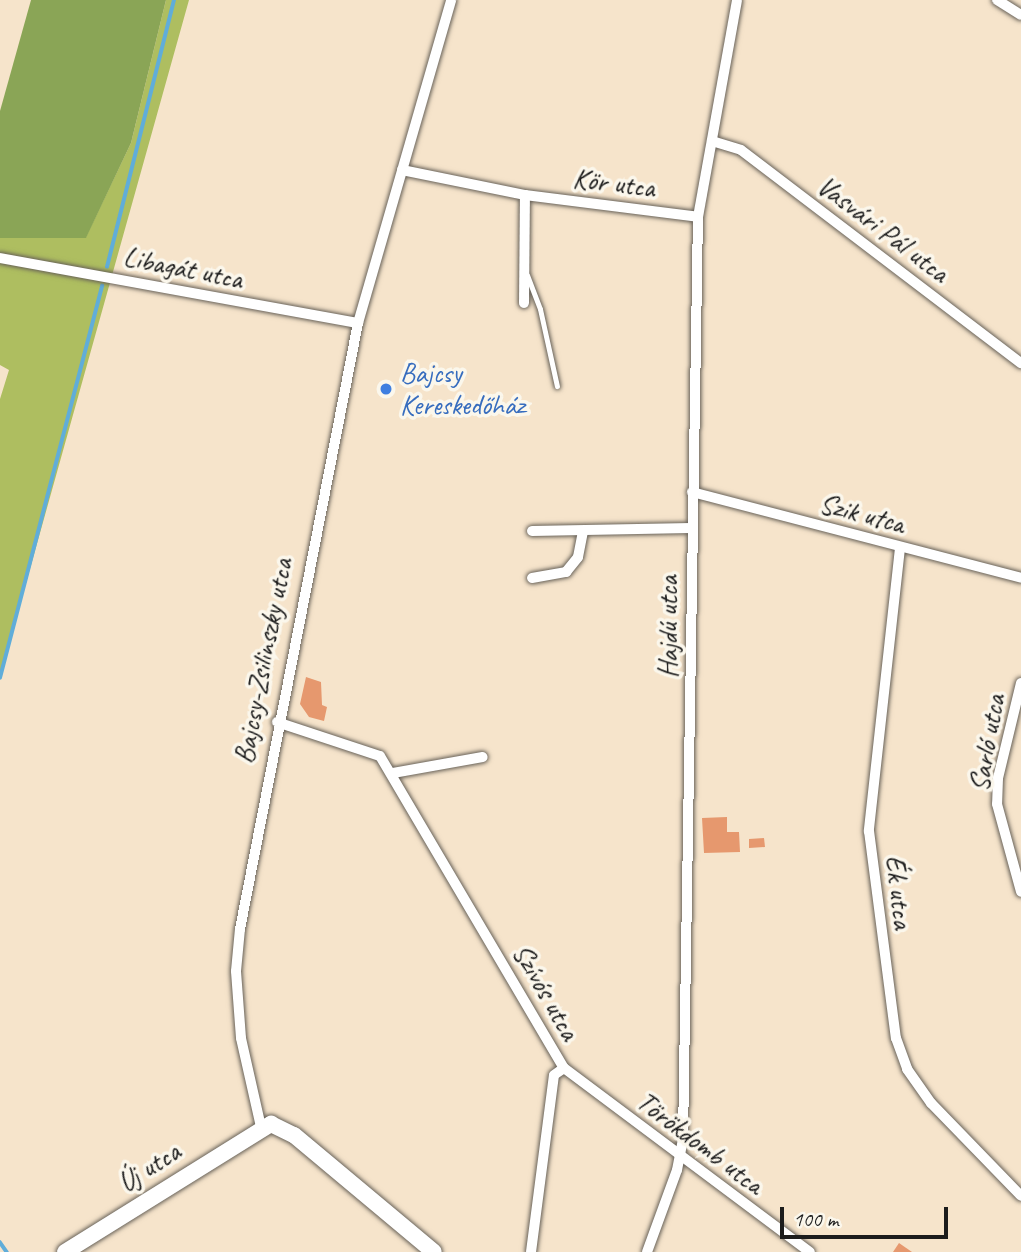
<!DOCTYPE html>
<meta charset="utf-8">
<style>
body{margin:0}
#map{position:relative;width:1021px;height:1252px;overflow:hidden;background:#f6e4cb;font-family:Caveat,sans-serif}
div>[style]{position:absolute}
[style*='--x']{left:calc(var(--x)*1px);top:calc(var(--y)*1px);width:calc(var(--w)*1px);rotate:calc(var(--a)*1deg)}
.green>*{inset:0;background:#aebe60}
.forest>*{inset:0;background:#8aa556}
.stream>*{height:3.5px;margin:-1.75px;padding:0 1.75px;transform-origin:1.75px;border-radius:1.75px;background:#60add9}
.building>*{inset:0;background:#e6986e}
.roads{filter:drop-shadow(0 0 2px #686259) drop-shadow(0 0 2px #686259)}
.service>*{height:5px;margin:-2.5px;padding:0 2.5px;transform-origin:2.5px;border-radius:2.5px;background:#fff}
.minor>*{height:10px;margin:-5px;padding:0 5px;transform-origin:5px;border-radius:5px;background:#fff}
.secondary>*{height:16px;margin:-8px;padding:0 8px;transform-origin:8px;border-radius:8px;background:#fff}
.dots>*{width:19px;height:19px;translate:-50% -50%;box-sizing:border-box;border:4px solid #fbf7ec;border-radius:50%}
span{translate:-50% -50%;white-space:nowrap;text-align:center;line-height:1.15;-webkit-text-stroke:7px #fbf7ec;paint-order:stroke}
.street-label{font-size:28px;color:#1c1c1c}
.shop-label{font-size:28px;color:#366cbe}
.left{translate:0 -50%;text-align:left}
.scale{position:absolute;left:780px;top:1207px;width:168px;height:32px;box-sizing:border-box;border:4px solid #1c1c1c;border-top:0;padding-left:9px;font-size:21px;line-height:24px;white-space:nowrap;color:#1c1c1c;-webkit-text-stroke:5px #fbf7ec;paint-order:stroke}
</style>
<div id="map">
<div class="green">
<i style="clip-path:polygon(166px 0,189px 0,0 676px,0 399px,9px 370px,0 365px,0 238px,86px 237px,131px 143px)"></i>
</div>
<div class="forest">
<i style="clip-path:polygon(31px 0,166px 0,131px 143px,86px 238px,0 238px,0 111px)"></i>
</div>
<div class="stream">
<i style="--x:107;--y:267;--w:275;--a:-75.9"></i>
<i style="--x:0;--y:678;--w:405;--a:-75.4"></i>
<i style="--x:0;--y:1242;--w:12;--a:55"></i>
</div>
<div class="building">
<i style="clip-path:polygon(306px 677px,321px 682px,322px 705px,327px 707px,324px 721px,309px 717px,300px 704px)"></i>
<i style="clip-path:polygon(727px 817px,727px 832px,739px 832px,740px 852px,704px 853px,702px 818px)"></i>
<i style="clip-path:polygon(764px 838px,765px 847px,749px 848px,749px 839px)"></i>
<i style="clip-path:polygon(899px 1243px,912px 1252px,893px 1252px)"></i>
</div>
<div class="roads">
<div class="service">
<i style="--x:527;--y:275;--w:36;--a:69"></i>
<i style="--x:540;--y:309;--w:79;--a:77.6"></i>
</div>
<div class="minor">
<i style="--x:997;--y:0;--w:28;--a:32"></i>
<i style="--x:712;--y:141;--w:30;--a:17"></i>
<i style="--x:741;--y:150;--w:352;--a:37.3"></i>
<i style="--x:402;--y:170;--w:126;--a:11.5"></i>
<i style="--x:525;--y:195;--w:174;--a:7.2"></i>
<i style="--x:0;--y:258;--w:364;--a:10.3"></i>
<i style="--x:524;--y:303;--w:108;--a:-89.5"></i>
<i style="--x:692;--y:492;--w:340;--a:14.6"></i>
<i style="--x:532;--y:531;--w:159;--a:-1.1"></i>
<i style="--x:900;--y:548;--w:285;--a:96.3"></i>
<i style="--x:869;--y:831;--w:209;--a:82.6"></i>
<i style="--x:896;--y:1038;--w:33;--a:70"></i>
<i style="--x:907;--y:1069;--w:42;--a:54.8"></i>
<i style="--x:931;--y:1103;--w:129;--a:45.9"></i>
<i style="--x:532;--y:578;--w:35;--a:-10"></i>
<i style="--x:566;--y:572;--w:19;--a:-51"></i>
<i style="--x:578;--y:557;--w:26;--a:-79"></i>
<i style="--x:1021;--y:683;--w:98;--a:103.6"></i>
<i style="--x:998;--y:778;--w:26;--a:92"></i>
<i style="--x:997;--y:804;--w:91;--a:74.7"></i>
<i style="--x:277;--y:722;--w:108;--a:18.3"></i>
<i style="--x:380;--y:756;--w:362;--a:59.5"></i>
<i style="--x:564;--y:1068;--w:307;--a:36.8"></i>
<i style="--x:393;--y:773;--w:91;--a:-10.1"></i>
<i style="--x:261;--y:1127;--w:91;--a:-102.7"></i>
<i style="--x:241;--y:1038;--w:67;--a:-94.3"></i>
<i style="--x:236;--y:971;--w:42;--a:-84.6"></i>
<i style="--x:240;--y:929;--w:617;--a:-78.98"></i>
<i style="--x:358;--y:323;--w:336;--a:-73.9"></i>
<i style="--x:531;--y:1252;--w:178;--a:-82.6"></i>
<i style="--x:554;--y:1075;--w:12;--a:-35"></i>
<i style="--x:647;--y:1252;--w:87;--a:-69.9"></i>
<i style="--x:677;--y:1170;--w:32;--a:-79"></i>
<i style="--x:683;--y:1139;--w:922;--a:-89.07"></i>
<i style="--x:698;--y:217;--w:220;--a:-79.8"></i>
</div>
<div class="secondary">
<i style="--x:65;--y:1252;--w:243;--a:-31.9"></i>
<i style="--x:271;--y:1124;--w:25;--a:26"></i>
<i style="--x:294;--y:1135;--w:182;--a:39.9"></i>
</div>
</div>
<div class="dots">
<i style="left:386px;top:389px;background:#3f7fe0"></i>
</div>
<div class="street-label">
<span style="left:614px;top:183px;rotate:7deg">Kör utca</span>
<span style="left:883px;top:229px;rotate:37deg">Vasvári Pál utca</span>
<span style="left:183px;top:268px;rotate:11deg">Libagát utca</span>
<span style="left:862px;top:514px;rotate:15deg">Szik utca</span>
<span style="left:668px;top:627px;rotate:-90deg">Hajdú utca</span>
<span style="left:263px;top:661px;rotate:-79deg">Bajcsy-Zsilinszky utca</span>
<span style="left:987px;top:743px;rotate:-80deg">Sarló utca</span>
<span style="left:899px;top:892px;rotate:83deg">Ék utca</span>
<span style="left:546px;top:992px;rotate:60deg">Szívós utca</span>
<span style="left:700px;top:1143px;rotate:37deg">Törökdomb utca</span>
<span style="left:149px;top:1167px;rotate:-33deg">Új utca</span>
</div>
<div class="shop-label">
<span class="left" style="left:400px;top:389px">Bajcsy<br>Kereskedőház</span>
</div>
<div class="scale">100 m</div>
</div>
